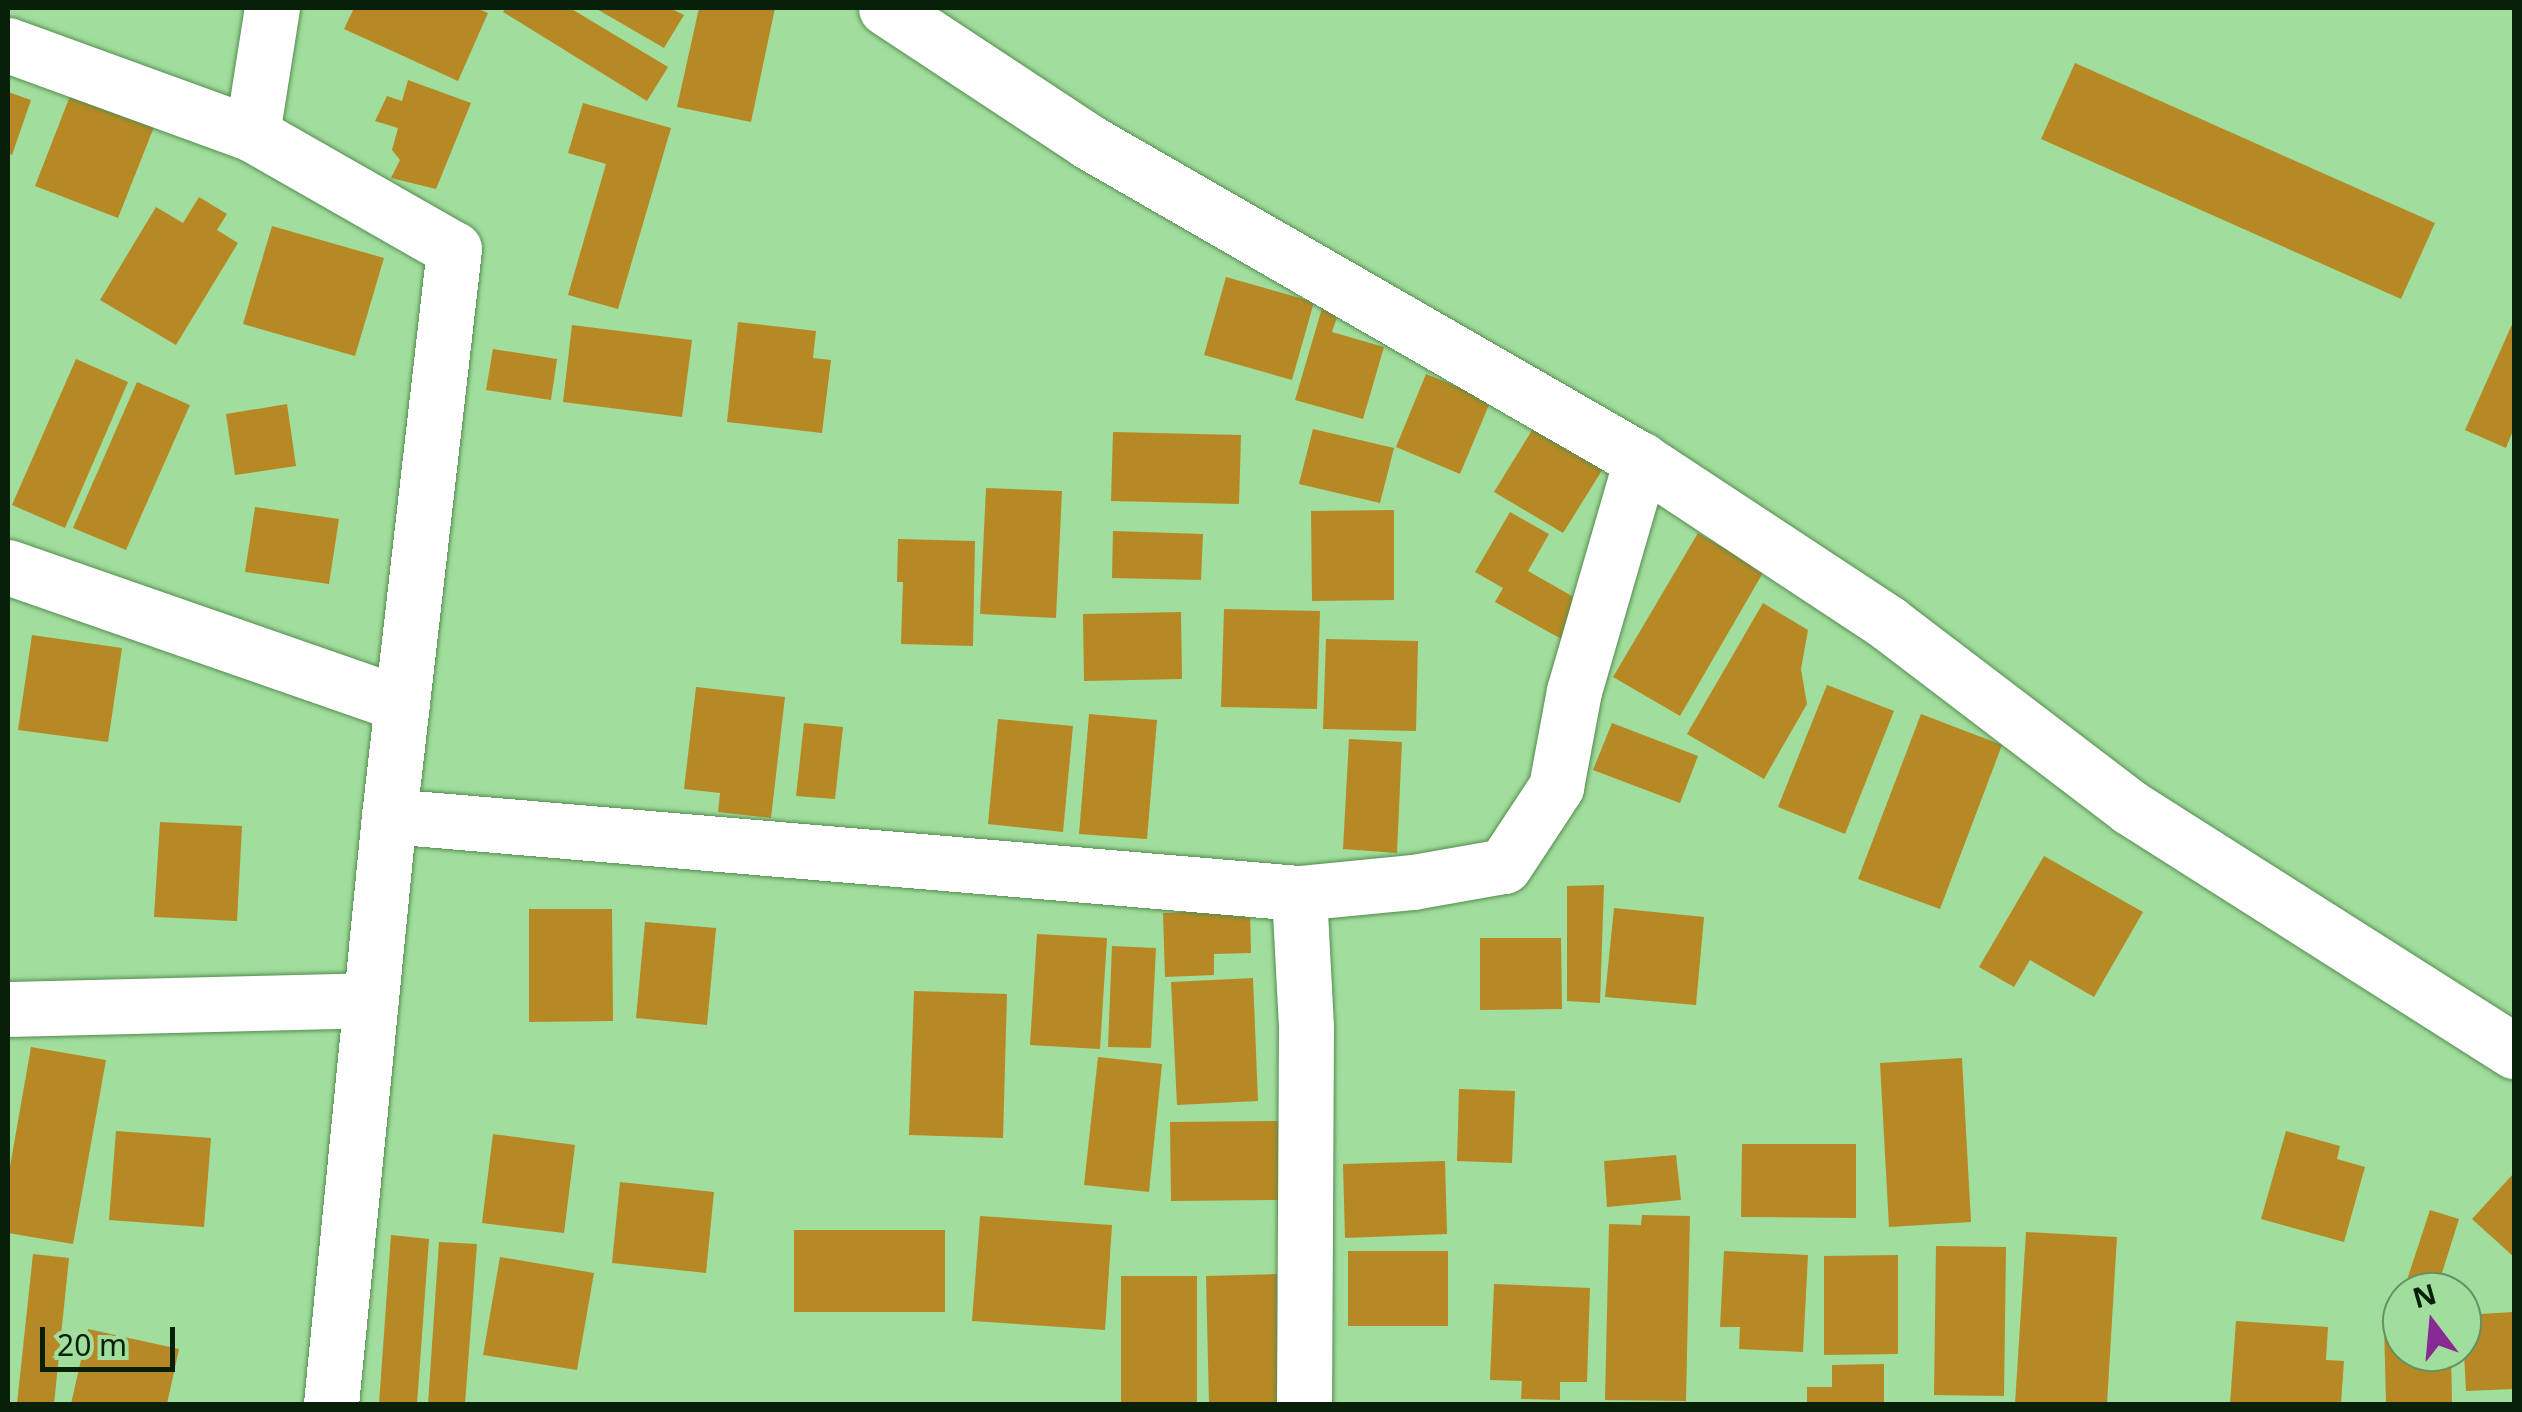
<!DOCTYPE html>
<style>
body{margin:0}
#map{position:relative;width:2522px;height:1412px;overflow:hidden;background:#a1dd9c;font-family:"Noto Sans",sans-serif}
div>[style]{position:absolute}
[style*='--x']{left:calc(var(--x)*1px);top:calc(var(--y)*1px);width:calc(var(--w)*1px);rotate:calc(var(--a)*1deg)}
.building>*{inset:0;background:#b78924}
.roads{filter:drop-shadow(0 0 2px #548c50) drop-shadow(0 0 2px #548c50)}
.minor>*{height:55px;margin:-27.5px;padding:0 27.5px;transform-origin:27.5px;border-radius:27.5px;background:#fff}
span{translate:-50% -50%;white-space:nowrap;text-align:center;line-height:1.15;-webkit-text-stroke:8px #a1dd9c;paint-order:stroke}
.frame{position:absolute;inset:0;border:10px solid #092008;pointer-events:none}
.north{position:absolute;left:2382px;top:1272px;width:100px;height:100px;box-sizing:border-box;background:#a1dd9c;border:2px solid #649161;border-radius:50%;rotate:344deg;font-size:28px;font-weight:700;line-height:40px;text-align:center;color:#092008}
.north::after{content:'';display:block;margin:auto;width:35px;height:45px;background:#872a94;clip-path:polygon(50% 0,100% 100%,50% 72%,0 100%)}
.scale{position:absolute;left:40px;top:1327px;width:135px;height:45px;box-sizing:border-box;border:5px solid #092008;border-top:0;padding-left:12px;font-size:30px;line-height:35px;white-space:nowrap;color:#092008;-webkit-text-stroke:8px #a1dd9c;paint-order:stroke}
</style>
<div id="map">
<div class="building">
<i style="clip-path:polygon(354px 8px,476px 8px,488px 13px,458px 81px,344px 29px)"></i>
<i style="clip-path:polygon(506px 8px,570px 8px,668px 67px,647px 101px,503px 12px)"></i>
<i style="clip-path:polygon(595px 8px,670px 8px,684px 15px,664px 48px)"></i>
<i style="clip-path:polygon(699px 8px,775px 8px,751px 122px,677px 107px)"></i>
<i style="clip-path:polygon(2075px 63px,2435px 223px,2401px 299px,2041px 139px)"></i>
<i style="clip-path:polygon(408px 80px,471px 103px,436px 189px,391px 178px,400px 160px,392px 150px,398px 128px,375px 121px,387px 96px,402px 101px)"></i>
<i style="clip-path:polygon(8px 92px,31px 100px,12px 155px,8px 153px)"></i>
<i style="clip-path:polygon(70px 96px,154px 127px,118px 218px,35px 186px)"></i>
<i style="clip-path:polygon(583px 103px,671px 128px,618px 309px,568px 295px,606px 164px,568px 153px)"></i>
<i style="clip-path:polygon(199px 197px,227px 214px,217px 230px,238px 243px,176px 345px,100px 300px,156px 207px,183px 223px)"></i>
<i style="clip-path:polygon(272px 226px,384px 258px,355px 356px,243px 324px)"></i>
<i style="clip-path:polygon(1226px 277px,1314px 302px,1292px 380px,1204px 355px)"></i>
<i style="clip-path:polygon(1325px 298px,1342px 302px,1332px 332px,1384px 347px,1363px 419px,1295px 400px)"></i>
<i style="clip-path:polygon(2514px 320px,2514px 428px,2506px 448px,2465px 430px)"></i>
<i style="clip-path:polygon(738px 322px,816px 331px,813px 358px,831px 360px,822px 433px,727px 422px)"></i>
<i style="clip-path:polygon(572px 325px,692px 340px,682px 417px,563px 402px)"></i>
<i style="clip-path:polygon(493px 349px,557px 359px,551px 400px,486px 390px)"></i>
<i style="clip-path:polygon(76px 359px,128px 382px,65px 528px,12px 505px)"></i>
<i style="clip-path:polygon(1426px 374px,1491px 400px,1460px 474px,1396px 447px)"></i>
<i style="clip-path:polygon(137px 382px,190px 405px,126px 550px,73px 528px)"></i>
<i style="clip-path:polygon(287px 404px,296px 466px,235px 475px,226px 414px)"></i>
<i style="clip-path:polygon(1537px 422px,1606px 464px,1563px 533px,1494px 492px)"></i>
<i style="clip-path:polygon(1313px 429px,1394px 448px,1380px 503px,1299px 484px)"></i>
<i style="clip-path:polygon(1113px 432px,1241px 435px,1239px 504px,1111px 501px)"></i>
<i style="clip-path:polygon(986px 488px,1062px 491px,1056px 618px,980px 614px)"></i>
<i style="clip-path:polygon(255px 507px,339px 519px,329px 584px,245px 572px)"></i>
<i style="clip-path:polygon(1394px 510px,1394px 600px,1312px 601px,1311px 511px)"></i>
<i style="clip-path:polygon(1510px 512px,1549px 534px,1528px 571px,1586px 604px,1565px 641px,1495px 602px,1503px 588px,1475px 572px)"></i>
<i style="clip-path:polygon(1113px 531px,1203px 534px,1201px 580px,1112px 578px)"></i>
<i style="clip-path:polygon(1698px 533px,1764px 571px,1680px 716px,1613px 677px)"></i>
<i style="clip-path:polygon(898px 539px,975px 541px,973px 646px,901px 644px,903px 582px,897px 582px)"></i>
<i style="clip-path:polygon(1763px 603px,1808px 630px,1801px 669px,1807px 704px,1764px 779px,1687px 734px)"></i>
<i style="clip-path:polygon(1224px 609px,1320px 611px,1317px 709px,1221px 707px)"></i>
<i style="clip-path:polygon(1181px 612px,1182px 679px,1084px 681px,1083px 614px)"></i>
<i style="clip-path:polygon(32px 635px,122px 648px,108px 742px,18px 730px)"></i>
<i style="clip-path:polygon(1326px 639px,1418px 641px,1416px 731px,1323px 729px)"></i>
<i style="clip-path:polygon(1827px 685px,1894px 711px,1845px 834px,1778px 807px)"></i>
<i style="clip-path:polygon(696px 687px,785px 697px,771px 818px,718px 812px,720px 793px,684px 789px)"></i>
<i style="clip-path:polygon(1089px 714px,1157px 720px,1147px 839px,1079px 834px)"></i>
<i style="clip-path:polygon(1921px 714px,2002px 745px,1940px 909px,1858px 879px)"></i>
<i style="clip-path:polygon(998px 719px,1073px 726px,1063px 832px,988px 824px)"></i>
<i style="clip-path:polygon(804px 723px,843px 727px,835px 799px,796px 796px)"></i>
<i style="clip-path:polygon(1612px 723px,1698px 756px,1680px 803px,1593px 770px)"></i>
<i style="clip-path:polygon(1349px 739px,1402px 742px,1397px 853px,1343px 849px)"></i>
<i style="clip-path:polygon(160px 822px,242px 826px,237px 921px,154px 917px)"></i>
<i style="clip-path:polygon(2044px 856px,2143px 912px,2094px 997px,2030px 960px,2014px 987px,1979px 967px)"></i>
<i style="clip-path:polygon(1604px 885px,1600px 1003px,1567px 1001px,1567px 886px)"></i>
<i style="clip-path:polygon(1614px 908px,1704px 917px,1696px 1005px,1605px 997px)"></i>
<i style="clip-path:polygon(529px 909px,612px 909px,613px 1021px,529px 1022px)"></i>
<i style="clip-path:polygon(1250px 909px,1251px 953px,1214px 954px,1214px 975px,1165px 977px,1163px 913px)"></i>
<i style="clip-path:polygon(645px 922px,716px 928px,707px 1025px,636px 1018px)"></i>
<i style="clip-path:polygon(1037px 934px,1107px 938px,1100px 1049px,1030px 1045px)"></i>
<i style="clip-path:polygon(1480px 938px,1561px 938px,1562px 1009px,1480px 1010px)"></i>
<i style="clip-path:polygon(1112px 946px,1156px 948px,1151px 1048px,1108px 1047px)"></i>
<i style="clip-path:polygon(1253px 978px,1258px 1101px,1177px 1105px,1171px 982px)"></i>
<i style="clip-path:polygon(914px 991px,1007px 994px,1003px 1138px,909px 1135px)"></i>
<i style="clip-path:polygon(31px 1047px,106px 1060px,73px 1244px,8px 1233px,8px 1178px)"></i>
<i style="clip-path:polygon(1098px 1057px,1162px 1064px,1149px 1192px,1084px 1185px)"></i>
<i style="clip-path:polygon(1962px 1058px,1971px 1222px,1889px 1227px,1880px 1063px)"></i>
<i style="clip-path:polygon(1459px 1089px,1515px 1091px,1512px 1163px,1457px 1161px)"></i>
<i style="clip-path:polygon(1283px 1121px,1283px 1200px,1171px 1201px,1170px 1122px)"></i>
<i style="clip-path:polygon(116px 1131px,211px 1138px,204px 1227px,109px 1220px)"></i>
<i style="clip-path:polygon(2286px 1131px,2340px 1146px,2337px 1159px,2365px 1167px,2344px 1242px,2261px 1219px)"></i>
<i style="clip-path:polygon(493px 1134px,575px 1145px,564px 1233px,482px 1223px)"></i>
<i style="clip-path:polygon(1742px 1144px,1856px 1144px,1856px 1218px,1741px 1217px)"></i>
<i style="clip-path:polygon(1676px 1155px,1681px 1200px,1607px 1207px,1604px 1161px)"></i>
<i style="clip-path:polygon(1445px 1161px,1447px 1234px,1345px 1238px,1343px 1164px)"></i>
<i style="clip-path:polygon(2514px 1173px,2514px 1257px,2472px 1219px)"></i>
<i style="clip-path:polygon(620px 1182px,714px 1192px,706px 1273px,612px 1263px)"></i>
<i style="clip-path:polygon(2430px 1210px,2459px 1219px,2436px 1292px,2403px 1292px)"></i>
<i style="clip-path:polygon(1642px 1215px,1690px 1216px,1686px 1401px,1605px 1400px,1609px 1224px,1641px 1225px)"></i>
<i style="clip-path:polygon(980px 1216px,1112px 1225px,1105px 1330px,972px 1321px)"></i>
<i style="clip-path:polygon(794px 1230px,945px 1230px,945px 1312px,794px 1312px)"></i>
<i style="clip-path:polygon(2026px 1232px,2117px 1237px,2107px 1404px,2015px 1404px)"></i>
<i style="clip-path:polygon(391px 1235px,429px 1239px,417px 1404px,379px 1404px)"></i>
<i style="clip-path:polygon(439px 1242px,477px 1244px,465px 1404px,428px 1404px)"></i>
<i style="clip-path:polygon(1936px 1246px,2006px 1247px,2004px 1396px,1934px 1395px)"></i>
<i style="clip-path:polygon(1348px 1251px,1448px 1251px,1448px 1326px,1348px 1326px)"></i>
<i style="clip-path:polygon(1724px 1251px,1808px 1255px,1803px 1352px,1739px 1349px,1740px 1327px,1720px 1327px)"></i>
<i style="clip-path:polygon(33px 1254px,69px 1258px,54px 1404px,17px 1404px)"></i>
<i style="clip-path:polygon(1898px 1255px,1898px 1354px,1824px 1355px,1824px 1256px)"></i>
<i style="clip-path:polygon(500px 1257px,594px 1273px,577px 1370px,483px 1355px)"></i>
<i style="clip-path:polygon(1277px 1274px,1281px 1404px,1209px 1404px,1206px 1276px)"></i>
<i style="clip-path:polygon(1121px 1276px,1197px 1276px,1197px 1404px,1121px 1404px)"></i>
<i style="clip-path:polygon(1494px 1284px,1590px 1288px,1587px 1382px,1560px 1382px,1560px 1400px,1521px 1399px,1522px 1381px,1490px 1380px)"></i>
<i style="clip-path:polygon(2514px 1312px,2514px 1389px,2466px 1391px,2462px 1315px)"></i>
<i style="clip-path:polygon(2236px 1321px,2328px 1327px,2326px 1360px,2344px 1361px,2341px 1404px,2230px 1404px)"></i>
<i style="clip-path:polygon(2402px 1323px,2402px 1352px,2451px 1352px,2452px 1402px,2386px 1403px,2384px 1324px)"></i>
<i style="clip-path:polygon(88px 1329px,179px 1349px,167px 1404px,71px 1404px)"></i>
<i style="clip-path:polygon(1884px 1364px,1884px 1404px,1807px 1404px,1807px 1387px,1832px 1387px,1832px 1365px)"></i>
</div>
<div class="roads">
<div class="minor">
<i style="--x:886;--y:8;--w:243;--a:33.4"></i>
<i style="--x:1089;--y:142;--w:637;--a:29.95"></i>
<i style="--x:1641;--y:460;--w:296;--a:33.4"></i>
<i style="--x:1888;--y:623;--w:305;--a:37.3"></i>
<i style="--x:2131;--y:808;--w:454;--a:32.4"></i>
<i style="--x:8;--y:45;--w:260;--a:20"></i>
<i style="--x:252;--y:134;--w:232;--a:29.7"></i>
<i style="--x:454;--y:249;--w:571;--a:96.54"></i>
<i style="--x:389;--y:816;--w:913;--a:4.84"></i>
<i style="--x:1299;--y:893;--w:135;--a:87"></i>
<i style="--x:1306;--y:1028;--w:376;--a:90.3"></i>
<i style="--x:252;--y:134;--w:128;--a:-81"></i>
<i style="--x:8;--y:567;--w:417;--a:19.2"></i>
<i style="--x:1299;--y:893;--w:115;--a:-5.5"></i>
<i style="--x:1413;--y:882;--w:92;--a:-10"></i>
<i style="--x:1504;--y:866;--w:95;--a:-56.6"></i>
<i style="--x:1556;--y:787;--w:98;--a:-79.4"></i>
<i style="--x:1574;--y:691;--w:241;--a:-73.8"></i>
<i style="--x:8;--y:1009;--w:363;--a:-1.4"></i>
<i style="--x:331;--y:1404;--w:591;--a:-84.37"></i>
</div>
</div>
<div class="frame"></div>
<div class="north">N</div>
<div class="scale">20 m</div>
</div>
